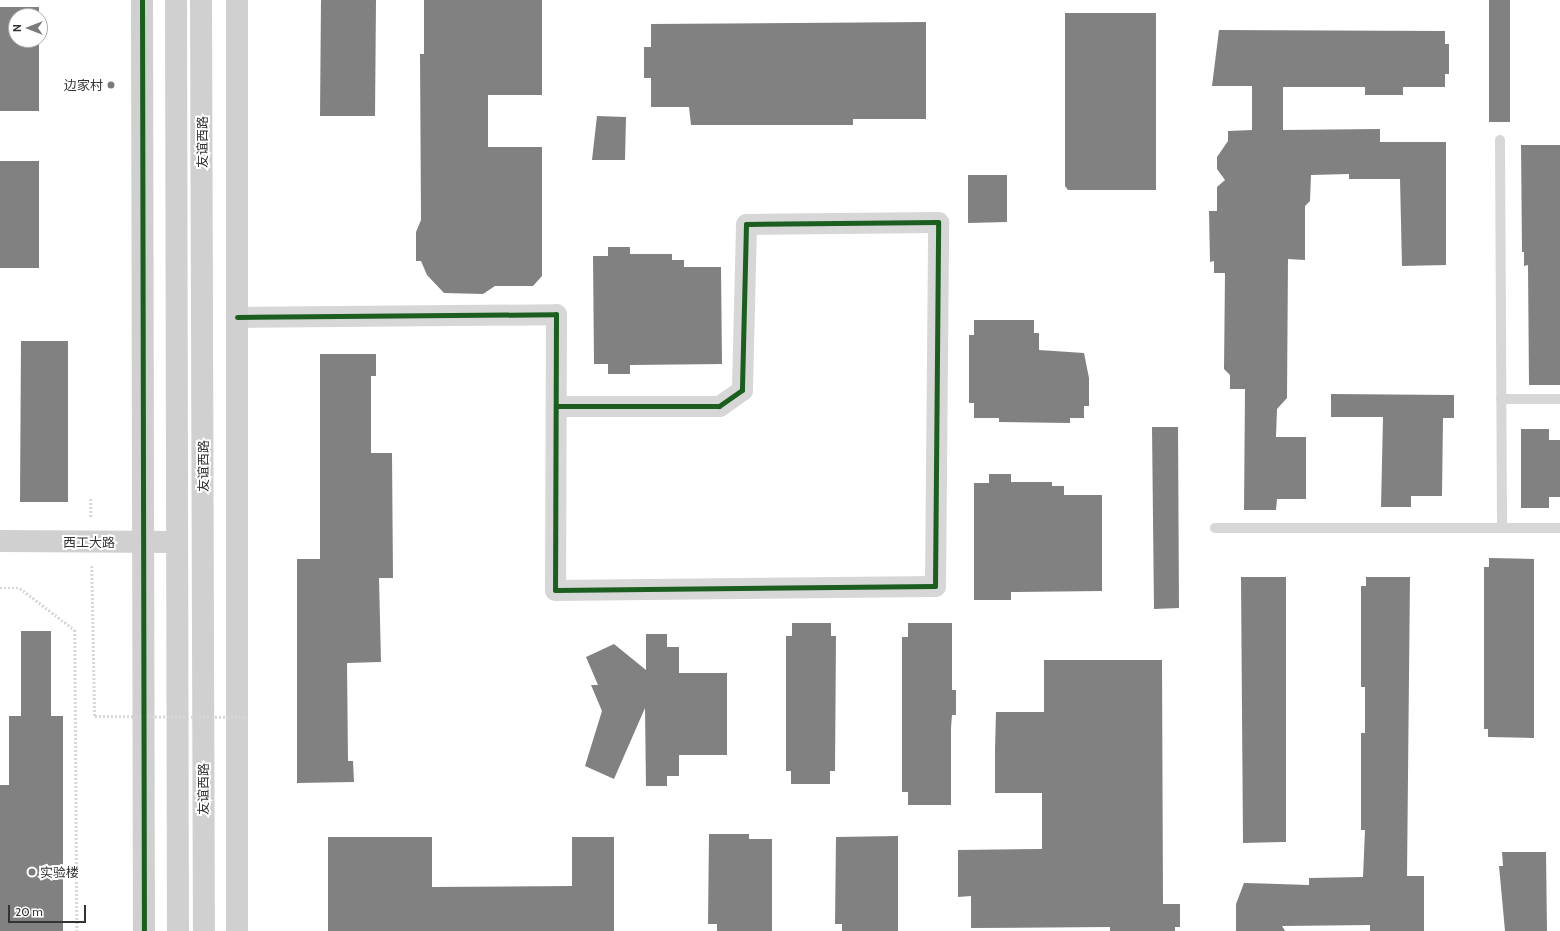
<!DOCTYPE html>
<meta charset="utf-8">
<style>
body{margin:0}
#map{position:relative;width:1560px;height:931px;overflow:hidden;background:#fff;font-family:Cabin,"Noto Sans SC",sans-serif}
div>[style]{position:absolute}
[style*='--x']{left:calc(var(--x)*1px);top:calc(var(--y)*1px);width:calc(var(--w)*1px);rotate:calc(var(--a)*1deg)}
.building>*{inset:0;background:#818181}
.path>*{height:2.5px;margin-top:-1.25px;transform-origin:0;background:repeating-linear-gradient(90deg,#d6d6d6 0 2px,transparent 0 4px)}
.lane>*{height:10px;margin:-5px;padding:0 5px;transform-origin:5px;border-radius:5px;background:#d7d7d7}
.street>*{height:21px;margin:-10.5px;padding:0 10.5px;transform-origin:10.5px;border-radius:10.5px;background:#d7d7d7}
.secondary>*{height:22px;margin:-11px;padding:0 11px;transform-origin:11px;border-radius:11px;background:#d0d0d0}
.path-bridge>*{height:2.5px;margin-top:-1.25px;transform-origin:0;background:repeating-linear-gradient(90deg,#d6d6d6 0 2px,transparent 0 4px)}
.cycleway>*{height:5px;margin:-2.5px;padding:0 2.5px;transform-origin:2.5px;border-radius:2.5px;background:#1b5e20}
.dots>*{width:11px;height:11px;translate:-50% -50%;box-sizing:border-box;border:2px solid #fff;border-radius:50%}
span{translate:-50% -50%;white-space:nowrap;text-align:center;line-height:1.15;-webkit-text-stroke:4px #fff;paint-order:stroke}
.poi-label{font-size:13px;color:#333}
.right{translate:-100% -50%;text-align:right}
.left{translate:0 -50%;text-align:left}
.street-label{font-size:13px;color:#333}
.north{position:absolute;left:8px;top:8px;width:40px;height:40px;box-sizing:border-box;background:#fff;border:1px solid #adadad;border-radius:50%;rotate:270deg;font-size:11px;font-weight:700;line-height:16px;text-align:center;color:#333}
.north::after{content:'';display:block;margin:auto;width:14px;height:18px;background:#7a7a7a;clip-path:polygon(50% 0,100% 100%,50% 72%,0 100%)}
.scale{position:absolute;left:8px;top:905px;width:78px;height:18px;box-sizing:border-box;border:2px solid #333;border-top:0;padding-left:5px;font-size:12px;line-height:14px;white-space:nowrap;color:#333;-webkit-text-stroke:3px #fff;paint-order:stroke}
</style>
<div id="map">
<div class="building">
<i style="clip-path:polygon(321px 0,376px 0,375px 116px,320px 116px)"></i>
<i style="clip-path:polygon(424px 0,542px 0,542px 95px,488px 95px,488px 147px,542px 147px,542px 276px,533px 286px,495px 286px,483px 294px,444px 293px,427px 275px,421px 261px,416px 261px,416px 232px,421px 220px,420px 54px,424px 54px)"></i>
<i style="clip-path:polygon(1489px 0,1510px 0,1510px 122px,1489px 122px)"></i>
<i style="clip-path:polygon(0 7px,39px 7px,39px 16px,16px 16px,16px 40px,39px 40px,39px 111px,0 111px)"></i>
<i style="clip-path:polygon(1065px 13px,1156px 13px,1156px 190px,1068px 190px,1065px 186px)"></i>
<i style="clip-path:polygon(926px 22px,926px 119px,853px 119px,853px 125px,691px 125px,689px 107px,651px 107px,651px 78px,644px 78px,644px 47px,651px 47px,651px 24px)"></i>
<i style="clip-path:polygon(1219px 30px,1445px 31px,1445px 44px,1449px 44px,1449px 74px,1445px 74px,1445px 87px,1403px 87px,1403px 95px,1365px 95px,1365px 87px,1283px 87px,1283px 130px,1380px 129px,1380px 142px,1446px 142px,1446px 265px,1402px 266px,1400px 179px,1349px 179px,1349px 174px,1311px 175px,1310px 201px,1305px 206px,1305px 260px,1288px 259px,1287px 398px,1277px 409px,1276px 437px,1306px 437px,1306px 499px,1277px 499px,1276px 510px,1244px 510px,1245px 389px,1230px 389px,1230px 375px,1224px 369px,1225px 273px,1214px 273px,1214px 261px,1210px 262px,1209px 211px,1217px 211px,1217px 187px,1225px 180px,1217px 169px,1217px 157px,1228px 141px,1228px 131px,1252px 130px,1252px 86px,1212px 86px)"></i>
<i style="clip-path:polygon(597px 116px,626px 117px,625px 160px,592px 160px)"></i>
<i style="clip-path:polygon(1521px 145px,1560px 145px,1560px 385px,1529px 385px,1528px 265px,1524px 266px,1524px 252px,1522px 252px)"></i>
<i style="clip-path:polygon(0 161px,39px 161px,39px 268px,0 268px)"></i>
<i style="clip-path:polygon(968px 175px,1007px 175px,1007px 222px,968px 223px)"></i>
<i style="clip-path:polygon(608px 247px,630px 247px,630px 254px,672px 254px,672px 260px,684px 260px,684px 267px,721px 267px,722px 364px,630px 365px,630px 374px,608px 374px,608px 364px,594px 364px,593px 256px,608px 256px)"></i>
<i style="clip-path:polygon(974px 320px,1034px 320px,1034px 333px,1039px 333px,1039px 350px,1084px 353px,1089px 378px,1089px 406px,1084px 406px,1084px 418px,1070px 418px,1070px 423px,999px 422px,999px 418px,974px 418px,974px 403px,969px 403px,969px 335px,974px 335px)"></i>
<i style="clip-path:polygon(21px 341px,68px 341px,68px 502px,20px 502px)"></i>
<i style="clip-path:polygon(320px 354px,376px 354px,376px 376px,371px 376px,371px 453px,392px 453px,393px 578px,379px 578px,381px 662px,347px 663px,348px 761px,353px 761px,354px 782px,297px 783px,297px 559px,320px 559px)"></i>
<i style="clip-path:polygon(1331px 394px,1454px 395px,1454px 418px,1443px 418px,1442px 496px,1411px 496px,1411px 507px,1381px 507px,1383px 417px,1331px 417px)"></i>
<i style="clip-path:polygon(1152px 427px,1178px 427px,1179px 608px,1154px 609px)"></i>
<i style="clip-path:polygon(1521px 429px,1549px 429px,1549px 440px,1560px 440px,1560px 497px,1549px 497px,1549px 508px,1521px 508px)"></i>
<i style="clip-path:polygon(989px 474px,1011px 474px,1011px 482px,1052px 482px,1052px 486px,1064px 486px,1064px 495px,1102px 495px,1102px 591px,1011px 592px,1011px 600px,974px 600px,974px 483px,989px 483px)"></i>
<i style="clip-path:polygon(1489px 558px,1534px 559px,1534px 738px,1488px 737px,1488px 729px,1484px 729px,1484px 567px,1489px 567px)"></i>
<i style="clip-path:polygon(1241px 577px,1286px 577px,1286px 842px,1243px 843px)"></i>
<i style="clip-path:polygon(1366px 577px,1410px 577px,1407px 876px,1424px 876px,1424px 931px,1370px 931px,1370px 925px,1282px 926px,1285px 931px,1236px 931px,1236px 904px,1244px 883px,1309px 885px,1309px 878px,1363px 877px,1365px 830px,1361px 830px,1361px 733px,1365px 733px,1365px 687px,1361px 687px,1361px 586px,1366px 586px)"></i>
<i style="clip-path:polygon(792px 623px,831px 623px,831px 636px,836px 636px,835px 771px,830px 771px,830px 784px,791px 784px,791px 771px,786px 771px,786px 636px,792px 636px)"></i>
<i style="clip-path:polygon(908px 623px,952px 623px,952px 690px,956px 690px,956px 715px,952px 715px,951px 728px,951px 805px,908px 805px,908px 792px,902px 792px,902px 637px,908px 637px)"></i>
<i style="clip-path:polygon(21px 631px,51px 631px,51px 716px,63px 716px,63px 931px,0 931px,0 785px,9px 785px,9px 716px,21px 716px)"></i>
<i style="clip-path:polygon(646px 634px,667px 634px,667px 647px,679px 647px,679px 673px,727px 673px,727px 755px,679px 755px,679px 776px,667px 776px,667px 786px,646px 786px,645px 708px,614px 779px,585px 766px,602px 711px,591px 685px,598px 685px,586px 657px,614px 644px,646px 670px)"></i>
<i style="clip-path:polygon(1044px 660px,1162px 660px,1163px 904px,1180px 904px,1180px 927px,1175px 927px,1175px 931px,1110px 931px,1110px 927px,971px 928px,971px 896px,958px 897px,958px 850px,1042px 849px,1042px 793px,995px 793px,995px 750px,996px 712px,1044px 712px)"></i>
<i style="clip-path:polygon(709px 834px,749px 834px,749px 839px,772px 839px,772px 931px,717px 931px,717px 924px,708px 924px)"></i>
<i style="clip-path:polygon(898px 836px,898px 931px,842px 931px,842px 924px,835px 924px,836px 837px)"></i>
<i style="clip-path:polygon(328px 837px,432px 837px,432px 887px,572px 886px,572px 837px,614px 837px,614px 931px,328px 931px)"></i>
<i style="clip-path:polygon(1502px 852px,1546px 852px,1547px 931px,1505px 931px,1499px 866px,1503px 866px)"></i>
</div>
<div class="path">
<i style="--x:91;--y:499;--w:18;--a:90"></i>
<i style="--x:92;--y:566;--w:150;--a:88.9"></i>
<i style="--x:0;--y:588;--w:20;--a:0"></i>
<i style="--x:20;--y:588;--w:69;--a:37.4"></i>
<i style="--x:75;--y:630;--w:301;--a:89.6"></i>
</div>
<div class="lane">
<i style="--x:1500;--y:140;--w:388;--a:89.7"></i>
<i style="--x:1501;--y:399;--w:59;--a:0"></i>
<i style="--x:1215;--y:528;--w:345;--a:0"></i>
</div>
<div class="street">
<i style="--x:237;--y:317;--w:319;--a:-0.5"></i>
<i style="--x:556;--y:314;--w:276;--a:90.2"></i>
<i style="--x:555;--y:590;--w:380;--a:-0.6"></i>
<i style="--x:935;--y:586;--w:364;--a:-89.5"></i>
<i style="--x:938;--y:222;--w:192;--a:179.4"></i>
<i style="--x:746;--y:224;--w:166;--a:91.4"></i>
<i style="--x:742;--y:390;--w:28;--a:145"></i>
<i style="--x:719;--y:406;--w:163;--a:180"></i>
</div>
<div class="secondary">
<i style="--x:142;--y:0;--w:931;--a:89.88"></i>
<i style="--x:176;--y:0;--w:931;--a:89.88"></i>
<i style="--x:201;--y:0;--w:931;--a:89.82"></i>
<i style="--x:0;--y:541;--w:177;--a:0.3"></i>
<i style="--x:237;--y:931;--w:931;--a:-90"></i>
</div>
<div class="path-bridge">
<i style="--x:95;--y:716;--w:150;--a:0.4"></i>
</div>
<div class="cycleway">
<i style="--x:142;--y:0;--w:931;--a:89.88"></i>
<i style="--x:237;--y:317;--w:319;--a:-0.5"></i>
<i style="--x:556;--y:314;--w:276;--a:90.2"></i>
<i style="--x:555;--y:590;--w:380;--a:-0.6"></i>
<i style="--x:935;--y:586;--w:364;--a:-89.5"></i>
<i style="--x:938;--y:222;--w:192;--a:179.4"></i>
<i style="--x:746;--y:224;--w:166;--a:91.4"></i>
<i style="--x:742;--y:390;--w:28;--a:145"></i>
<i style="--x:719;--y:406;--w:163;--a:180"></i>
</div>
<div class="dots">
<i style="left:111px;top:85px;background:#7a7a7a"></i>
<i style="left:32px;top:872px;background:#7a7a7a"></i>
</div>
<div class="poi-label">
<span class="right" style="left:103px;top:85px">边家村</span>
<span class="left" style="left:40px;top:872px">实验楼</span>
</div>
<div class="street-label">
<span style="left:202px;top:142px;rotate:-90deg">友谊西路</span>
<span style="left:203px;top:466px;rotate:-90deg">友谊西路</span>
<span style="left:89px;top:542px">西工大路</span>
<span style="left:203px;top:789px;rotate:-90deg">友谊西路</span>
</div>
<div class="north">N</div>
<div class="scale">20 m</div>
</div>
